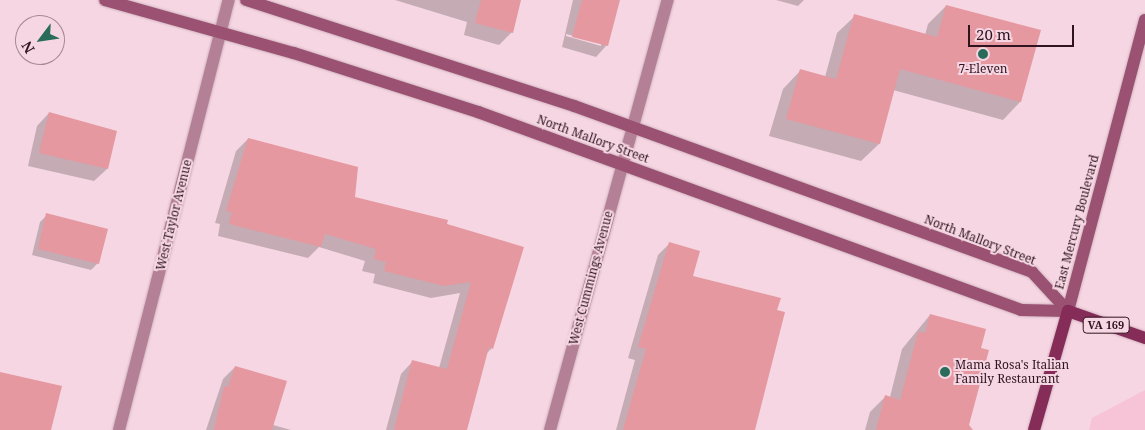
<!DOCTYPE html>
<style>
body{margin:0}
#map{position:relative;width:1145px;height:430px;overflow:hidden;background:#f5d6e2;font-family:"Noto Serif",serif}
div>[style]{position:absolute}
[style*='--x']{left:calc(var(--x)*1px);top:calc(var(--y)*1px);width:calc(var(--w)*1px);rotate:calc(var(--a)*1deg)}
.built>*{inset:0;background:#f6c3d7}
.shadow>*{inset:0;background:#0003}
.building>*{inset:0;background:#e598a0}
.roads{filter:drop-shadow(0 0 1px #d1b3bf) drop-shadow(0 0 1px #d1b3bf)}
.minor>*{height:12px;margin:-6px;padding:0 6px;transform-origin:6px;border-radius:6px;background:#b48095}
.secondary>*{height:12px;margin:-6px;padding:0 6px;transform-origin:6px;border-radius:6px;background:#9a5172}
.primary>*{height:12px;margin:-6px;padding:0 6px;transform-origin:6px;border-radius:6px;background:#852c58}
.dots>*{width:14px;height:14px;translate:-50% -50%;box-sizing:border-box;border:2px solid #f5d6e2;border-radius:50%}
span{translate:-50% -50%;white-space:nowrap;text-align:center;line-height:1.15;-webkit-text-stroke:4px #f5d6e2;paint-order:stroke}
.shield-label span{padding:1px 4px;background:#f5d6e2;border:1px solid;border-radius:4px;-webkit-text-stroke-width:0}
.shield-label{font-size:11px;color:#2f1420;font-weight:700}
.poi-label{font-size:12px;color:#2f1420}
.left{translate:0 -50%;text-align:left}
.street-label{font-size:12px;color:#2f1420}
.north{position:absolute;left:15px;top:15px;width:50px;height:50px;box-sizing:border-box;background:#f5d6e2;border:1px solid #a68894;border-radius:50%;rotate:239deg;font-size:14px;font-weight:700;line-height:20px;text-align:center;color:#2f1420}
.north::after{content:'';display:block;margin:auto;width:18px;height:22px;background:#2a6b5a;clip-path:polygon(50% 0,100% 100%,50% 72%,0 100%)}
.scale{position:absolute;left:968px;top:25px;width:106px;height:22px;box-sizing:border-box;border:2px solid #2f1420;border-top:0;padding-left:6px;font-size:15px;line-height:18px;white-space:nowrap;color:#2f1420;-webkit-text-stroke:4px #f5d6e2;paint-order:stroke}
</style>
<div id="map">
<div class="built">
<i style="clip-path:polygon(1145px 390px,1145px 430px,1089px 430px,1092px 418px)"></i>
</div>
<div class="shadow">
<i style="clip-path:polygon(395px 0,519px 0,512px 32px,499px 45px,464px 35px,467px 22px)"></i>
<i style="clip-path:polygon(evenodd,573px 0,619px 0,606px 46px,596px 57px,562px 47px,573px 0,566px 34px,601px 43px,601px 46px,566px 36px,566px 34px)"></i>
<i style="clip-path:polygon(776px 0,804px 0,798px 6px)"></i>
<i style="clip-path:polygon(946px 6px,1039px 31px,1020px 102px,1003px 120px,893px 90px,879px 144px,861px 161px,769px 136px,783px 89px,800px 71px,825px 77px,837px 33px,855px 16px,925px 35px,928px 24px)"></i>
<i style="clip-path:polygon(49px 113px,115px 131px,107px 169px,94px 181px,28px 166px,37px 126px)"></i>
<i style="clip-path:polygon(248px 139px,354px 198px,522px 248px,492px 348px,486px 354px,466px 430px,386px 430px,401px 374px,413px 361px,439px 368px,460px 293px,431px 298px,373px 283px,375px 274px,362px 271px,365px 261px,319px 247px,308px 258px,218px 236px,220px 224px,215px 223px,236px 151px)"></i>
<i style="clip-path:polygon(47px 215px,98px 263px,91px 270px,32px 255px,40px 222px)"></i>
<i style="clip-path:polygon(669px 244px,691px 277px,754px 430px,616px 430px,635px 360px,628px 358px,658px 255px)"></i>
<i style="clip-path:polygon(930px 315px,979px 349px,966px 430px,865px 430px,870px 412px,886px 396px,890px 397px,902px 349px)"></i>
<i style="clip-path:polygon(235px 367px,273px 425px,291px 430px,206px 430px,223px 379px)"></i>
</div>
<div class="building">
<i style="clip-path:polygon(481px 0,521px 0,513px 33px,475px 23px)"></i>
<i style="clip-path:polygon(582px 0,620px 0,608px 46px,572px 37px)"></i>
<i style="clip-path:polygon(946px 5px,1041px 30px,1021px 102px,900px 69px,880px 144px,786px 119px,800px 69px,836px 79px,854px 14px,937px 37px)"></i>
<i style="clip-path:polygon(49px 112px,117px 131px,108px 169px,39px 153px)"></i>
<i style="clip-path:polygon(248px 138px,358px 167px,355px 197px,448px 220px,447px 224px,524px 247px,493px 349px,489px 347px,467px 430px,394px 430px,412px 360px,447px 369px,471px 282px,444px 286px,384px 271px,386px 262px,374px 259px,376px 249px,325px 234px,321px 247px,229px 224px,232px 212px,226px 211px)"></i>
<i style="clip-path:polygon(46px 213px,108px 229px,99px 264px,38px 249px)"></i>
<i style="clip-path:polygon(669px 242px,700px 251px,693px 276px,781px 298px,777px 310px,785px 312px,755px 430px,623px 430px,646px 349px,638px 347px)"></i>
<i style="clip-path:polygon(930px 314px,986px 329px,981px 348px,989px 350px,969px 425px,973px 430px,876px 430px,885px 395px,900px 400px,918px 332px,925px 333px)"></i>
<i style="clip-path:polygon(235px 366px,287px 381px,272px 430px,214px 430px,224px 386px,228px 387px)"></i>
<i style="clip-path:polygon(0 372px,62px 386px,51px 430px,0 430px)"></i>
</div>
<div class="roads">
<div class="minor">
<i style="--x:119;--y:430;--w:444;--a:-75.7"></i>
<i style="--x:550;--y:430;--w:446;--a:-74.7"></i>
</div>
<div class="secondary">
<i style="--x:105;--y:0;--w:196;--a:15.7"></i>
<i style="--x:294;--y:53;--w:193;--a:17.8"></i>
<i style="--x:478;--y:112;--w:578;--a:20.03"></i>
<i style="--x:1021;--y:310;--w:47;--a:1.2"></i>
<i style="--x:246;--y:0;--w:345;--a:17.9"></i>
<i style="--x:574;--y:106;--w:487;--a:19.9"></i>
<i style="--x:1032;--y:272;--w:53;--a:47.3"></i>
<i style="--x:1068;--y:311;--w:301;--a:-75.2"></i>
</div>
<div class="primary">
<i style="--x:1034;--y:430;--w:124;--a:-74.1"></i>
<i style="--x:1068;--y:311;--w:82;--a:19.3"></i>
</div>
</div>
<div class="dots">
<i style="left:983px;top:54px;background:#2a6b5a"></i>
<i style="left:945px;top:372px;background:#2a6b5a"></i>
</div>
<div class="shield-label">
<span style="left:1106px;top:325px">VA 169</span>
</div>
<div class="poi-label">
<span style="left:983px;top:69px">7-Eleven</span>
<span class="left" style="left:955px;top:372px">Mama Rosa's Italian<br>Family Restaurant</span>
</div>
<div class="street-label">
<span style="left:593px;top:139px;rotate:20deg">North Mallory Street</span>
<span style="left:174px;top:215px;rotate:-76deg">West Taylor Avenue</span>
<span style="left:1077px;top:222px;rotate:-75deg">East Mercury Boulevard</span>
<span style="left:980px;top:240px;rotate:21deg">North Mallory Street</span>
<span style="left:591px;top:278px;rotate:-75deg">West Cummings Avenue</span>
</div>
<div class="north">N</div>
<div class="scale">20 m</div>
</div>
